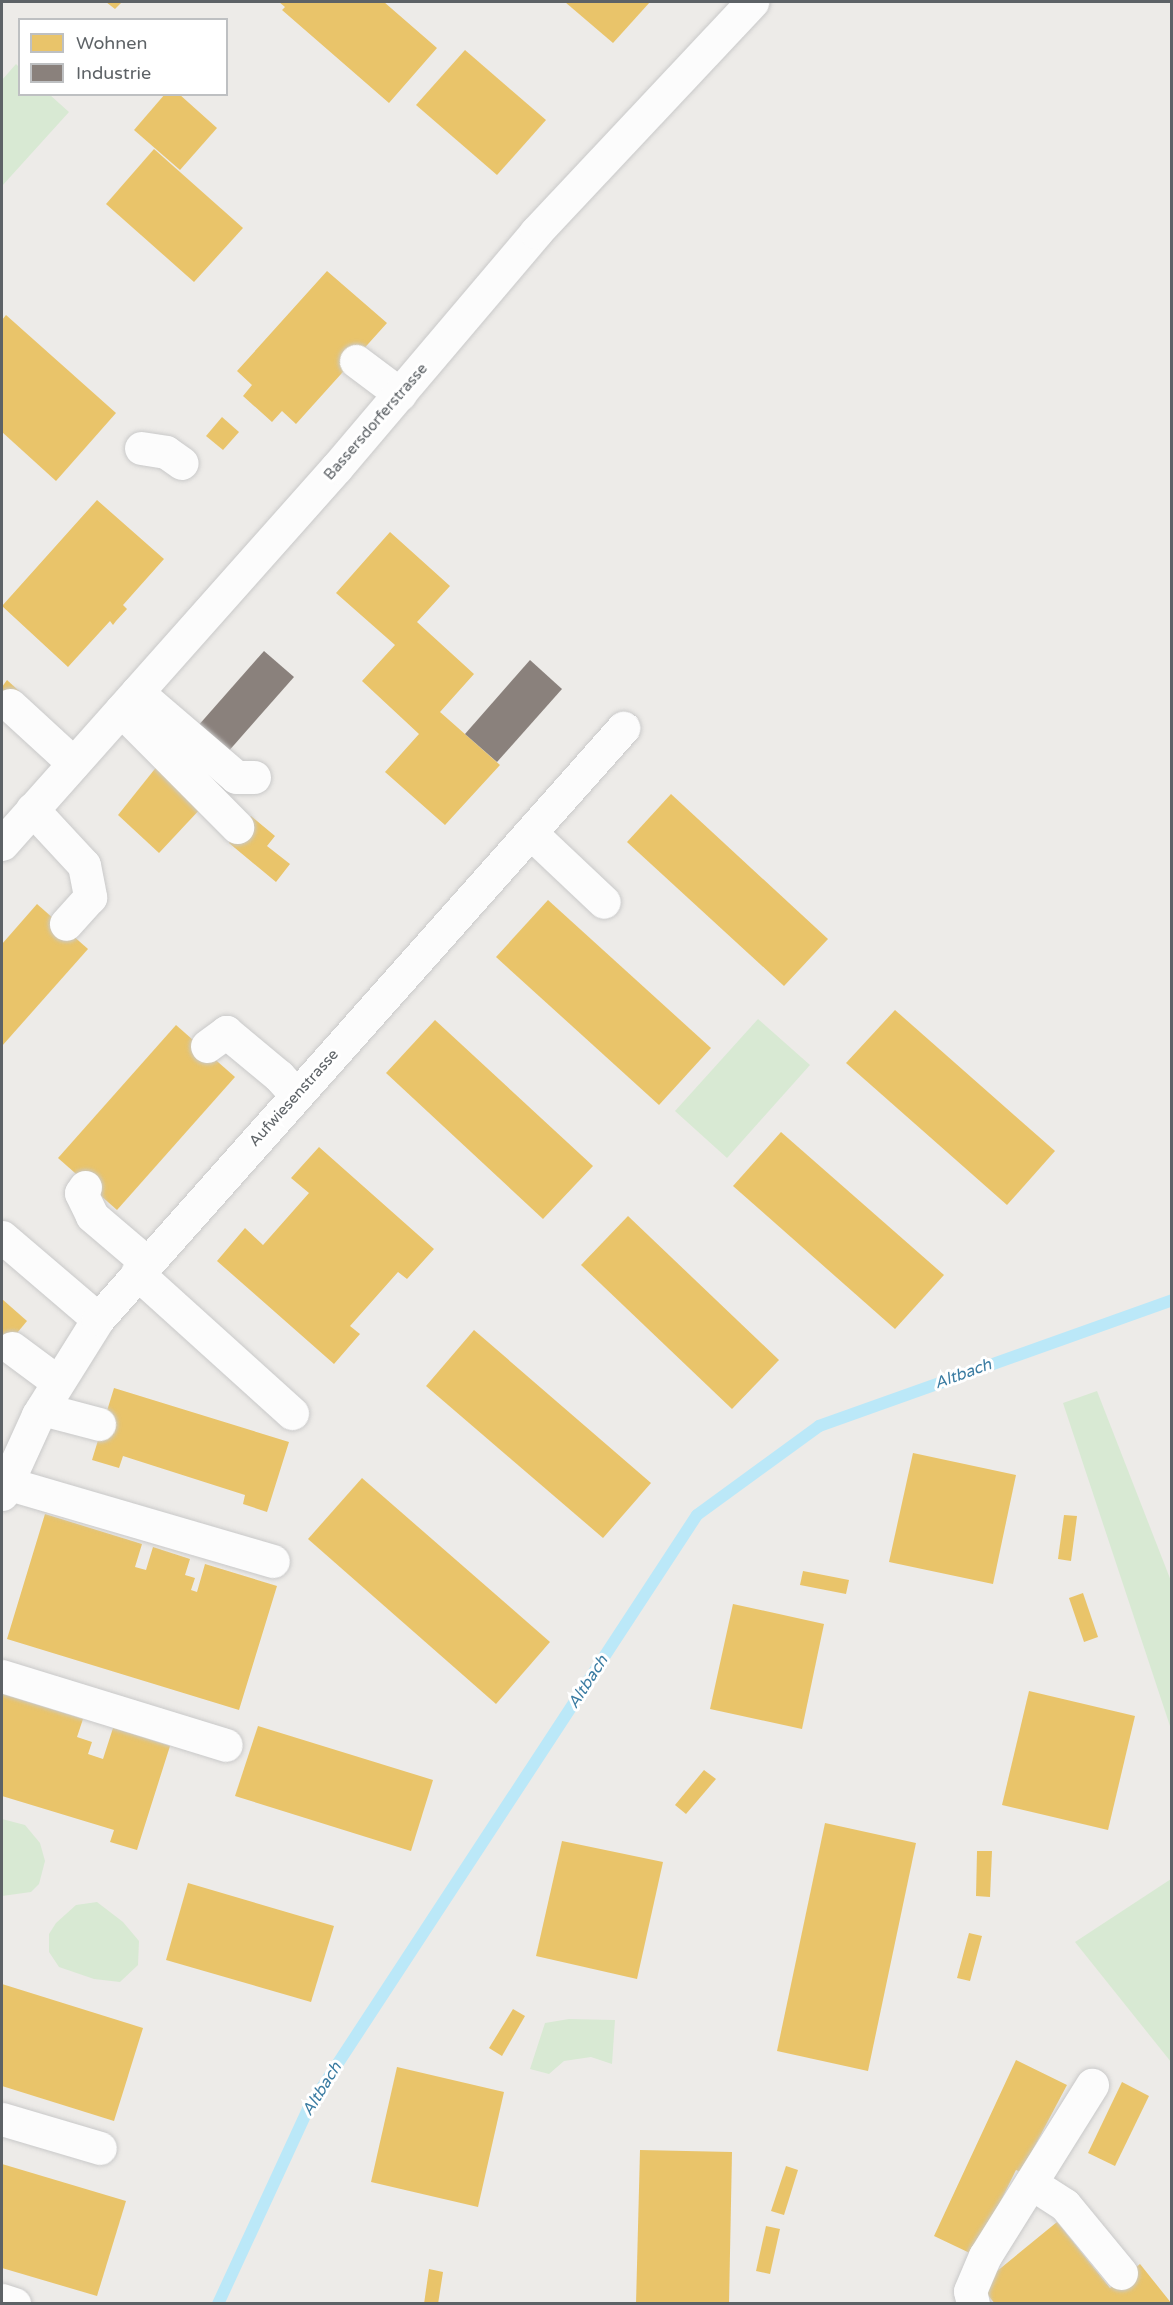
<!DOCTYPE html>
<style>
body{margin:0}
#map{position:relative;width:1173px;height:2305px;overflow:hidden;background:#edebe8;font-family:"Varela Round",sans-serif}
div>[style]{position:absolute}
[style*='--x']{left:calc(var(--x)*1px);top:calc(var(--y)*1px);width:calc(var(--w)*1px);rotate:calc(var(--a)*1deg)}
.green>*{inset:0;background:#d8e9d3}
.homes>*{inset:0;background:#e9c46a}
.industry>*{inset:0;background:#8a817c}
.stream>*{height:12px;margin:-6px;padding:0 6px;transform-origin:6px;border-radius:6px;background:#bbe8f8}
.roads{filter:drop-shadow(0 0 2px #c9c9c9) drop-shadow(0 0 2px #c9c9c9)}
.minor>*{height:33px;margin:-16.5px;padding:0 16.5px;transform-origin:16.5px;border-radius:16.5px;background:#fcfcfc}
span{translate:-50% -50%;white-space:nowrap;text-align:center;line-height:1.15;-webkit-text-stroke:6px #fff;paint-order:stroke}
.street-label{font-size:15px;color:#5d6266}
.water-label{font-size:16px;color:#3b7ca2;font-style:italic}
.frame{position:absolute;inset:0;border:3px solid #5d6266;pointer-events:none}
.legend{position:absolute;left:18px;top:18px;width:210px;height:78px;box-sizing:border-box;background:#fff;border:2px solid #bec0c2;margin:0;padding:8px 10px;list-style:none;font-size:18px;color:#5d6266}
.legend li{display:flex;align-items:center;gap:12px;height:30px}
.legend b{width:30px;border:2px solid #bec0c2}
</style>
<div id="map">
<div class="green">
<i style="clip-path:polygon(16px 64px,19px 67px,20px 94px,50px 95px,69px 112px,2px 186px,2px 80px)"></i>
<i style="clip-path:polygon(758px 1019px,810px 1065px,727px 1158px,675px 1111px)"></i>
<i style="clip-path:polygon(1097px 1391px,1171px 1581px,1171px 1729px,1063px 1403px)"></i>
<i style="clip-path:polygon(2px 1819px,25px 1825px,40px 1843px,45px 1861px,39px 1884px,31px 1892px,2px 1896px)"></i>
<i style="clip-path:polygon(1171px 1879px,1171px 2062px,1075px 1942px)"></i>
<i style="clip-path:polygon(97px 1902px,123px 1922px,139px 1941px,138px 1965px,120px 1982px,94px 1979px,59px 1967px,49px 1952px,49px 1934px,56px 1923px,76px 1905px)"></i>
<i style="clip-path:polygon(569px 2019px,615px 2020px,612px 2064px,591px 2057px,564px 2061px,549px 2074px,530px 2069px,545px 2023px)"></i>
</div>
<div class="homes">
<i style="clip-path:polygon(106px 2px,122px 2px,115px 9px)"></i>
<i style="clip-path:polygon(279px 2px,384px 2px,437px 48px,389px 103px,282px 10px,285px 7px)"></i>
<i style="clip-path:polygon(565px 2px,650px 2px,613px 43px)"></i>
<i style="clip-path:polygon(465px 50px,546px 120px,497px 175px,416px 105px)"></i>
<i style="clip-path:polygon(165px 94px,179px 94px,217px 128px,180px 170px,134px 130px)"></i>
<i style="clip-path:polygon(154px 149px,243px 228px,194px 282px,106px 204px)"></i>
<i style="clip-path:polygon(327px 271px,387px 323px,296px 424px,282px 411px,272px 422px,243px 396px,252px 385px,237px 371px)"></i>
<i style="clip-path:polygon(6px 315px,116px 413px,56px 481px,2px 432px,2px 320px)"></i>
<i style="clip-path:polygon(222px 417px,239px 432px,223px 450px,206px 436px)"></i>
<i style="clip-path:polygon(97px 500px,164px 559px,123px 605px,127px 609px,116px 621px,113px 625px,110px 621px,68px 667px,2px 606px)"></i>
<i style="clip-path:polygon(390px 532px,450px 586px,417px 622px,474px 674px,440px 712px,500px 765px,445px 825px,385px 772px,419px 734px,362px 681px,395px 645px,336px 593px)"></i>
<i style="clip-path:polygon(7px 680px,19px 691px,2px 709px,2px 687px)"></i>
<i style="clip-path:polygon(158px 765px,203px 806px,159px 853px,118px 815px)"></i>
<i style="clip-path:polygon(671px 794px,828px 939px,784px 986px,627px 842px)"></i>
<i style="clip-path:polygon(251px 816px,275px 836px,267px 846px,290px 864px,276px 882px,229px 843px)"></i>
<i style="clip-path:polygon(548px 900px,711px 1048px,659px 1105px,496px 957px)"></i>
<i style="clip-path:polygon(37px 904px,88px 949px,2px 1046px,2px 944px)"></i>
<i style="clip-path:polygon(895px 1010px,1055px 1151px,1007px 1205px,846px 1063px)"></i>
<i style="clip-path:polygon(435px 1020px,593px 1166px,543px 1219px,386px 1073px)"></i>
<i style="clip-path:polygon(176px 1025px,235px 1077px,117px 1210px,58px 1158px)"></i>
<i style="clip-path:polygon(781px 1132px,944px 1275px,895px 1329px,733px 1186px)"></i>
<i style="clip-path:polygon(319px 1147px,434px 1249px,407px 1279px,398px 1272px,350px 1326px,360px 1334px,334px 1364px,217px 1261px,245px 1228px,263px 1245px,309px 1193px,291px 1178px)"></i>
<i style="clip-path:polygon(628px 1216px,779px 1360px,732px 1409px,581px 1265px)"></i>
<i style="clip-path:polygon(2px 1299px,27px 1321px,2px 1351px)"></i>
<i style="clip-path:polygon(474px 1330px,651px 1483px,603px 1538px,426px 1386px)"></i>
<i style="clip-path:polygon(114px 1388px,289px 1442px,267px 1512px,243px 1504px,245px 1495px,123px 1456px,119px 1468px,92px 1460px)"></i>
<i style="clip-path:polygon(913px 1453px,1016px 1475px,993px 1584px,889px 1562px)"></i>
<i style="clip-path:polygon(362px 1478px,550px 1642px,496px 1704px,308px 1539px)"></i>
<i style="clip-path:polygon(45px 1514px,142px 1544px,135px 1567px,146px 1570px,153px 1547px,190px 1559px,185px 1575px,195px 1578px,191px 1590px,197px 1592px,205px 1564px,277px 1586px,239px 1710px,7px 1639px)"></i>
<i style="clip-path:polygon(1064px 1515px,1077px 1516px,1071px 1561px,1058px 1559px)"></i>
<i style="clip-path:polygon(803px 1571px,849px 1580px,846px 1594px,800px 1585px)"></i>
<i style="clip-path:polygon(1083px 1593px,1098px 1637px,1084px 1642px,1069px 1598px)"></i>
<i style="clip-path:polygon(733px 1604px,824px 1624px,802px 1729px,710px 1709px)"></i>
<i style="clip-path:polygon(1029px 1691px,1135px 1716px,1108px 1830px,1002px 1805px)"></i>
<i style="clip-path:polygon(2px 1694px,83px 1719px,77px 1737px,92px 1742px,88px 1754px,103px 1759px,113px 1728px,170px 1746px,137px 1850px,110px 1842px,114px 1830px,2px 1796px)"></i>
<i style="clip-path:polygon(258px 1726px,433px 1780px,411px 1851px,235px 1796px)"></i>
<i style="clip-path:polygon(704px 1770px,716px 1779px,686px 1814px,675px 1805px)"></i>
<i style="clip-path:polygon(825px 1823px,916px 1843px,868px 2071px,777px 2051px)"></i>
<i style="clip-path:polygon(562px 1841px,663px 1862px,637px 1979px,536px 1956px)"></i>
<i style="clip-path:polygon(977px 1851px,992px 1851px,990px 1897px,976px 1896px)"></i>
<i style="clip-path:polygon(188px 1883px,334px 1926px,311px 2002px,166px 1960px)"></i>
<i style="clip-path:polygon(969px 1933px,982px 1936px,970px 1981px,957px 1978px)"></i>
<i style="clip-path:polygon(2px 1984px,143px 2028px,114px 2121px,2px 2086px)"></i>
<i style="clip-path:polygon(513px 2009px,525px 2016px,502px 2056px,489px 2048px)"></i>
<i style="clip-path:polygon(1016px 2060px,1067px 2085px,1021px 2172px,1016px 2170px,974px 2255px,934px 2236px)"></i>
<i style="clip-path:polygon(397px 2067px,504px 2092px,478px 2207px,371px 2182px)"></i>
<i style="clip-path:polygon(1122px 2082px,1149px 2096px,1115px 2166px,1088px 2153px)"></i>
<i style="clip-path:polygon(640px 2150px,732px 2152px,729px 2304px,636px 2304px)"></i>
<i style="clip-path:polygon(2px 2164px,126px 2201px,97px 2296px,2px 2268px)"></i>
<i style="clip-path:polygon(786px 2166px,798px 2170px,784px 2215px,771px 2211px)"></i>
<i style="clip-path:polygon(1057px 2222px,1110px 2288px,1140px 2264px,1172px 2304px,995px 2304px,980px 2285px)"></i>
<i style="clip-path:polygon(766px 2226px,780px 2229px,770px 2274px,756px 2271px)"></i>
<i style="clip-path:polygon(429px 2269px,443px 2272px,438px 2304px,424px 2304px)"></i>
</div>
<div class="industry">
<i style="clip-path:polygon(264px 651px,294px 677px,227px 753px,197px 727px)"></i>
<i style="clip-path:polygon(530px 660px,562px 689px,497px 762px,465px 734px)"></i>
</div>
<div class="stream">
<i style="--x:218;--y:2304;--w:215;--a:-65.2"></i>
<i style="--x:308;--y:2109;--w:710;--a:-56.78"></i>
<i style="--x:697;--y:1515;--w:151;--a:-36.1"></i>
<i style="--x:819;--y:1426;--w:375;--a:-19.6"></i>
</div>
<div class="roads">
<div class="minor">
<i style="--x:356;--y:361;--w:55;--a:36.9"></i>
<i style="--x:141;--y:448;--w:25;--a:9"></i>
<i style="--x:166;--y:452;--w:19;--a:35"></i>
<i style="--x:137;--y:692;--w:130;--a:40.6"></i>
<i style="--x:236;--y:777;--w:18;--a:0"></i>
<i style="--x:10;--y:705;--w:86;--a:42.6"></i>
<i style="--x:121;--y:710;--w:165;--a:45.2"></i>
<i style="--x:32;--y:809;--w:76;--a:47.1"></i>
<i style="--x:84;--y:865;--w:33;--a:79"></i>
<i style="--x:90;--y:897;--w:36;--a:132"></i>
<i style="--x:531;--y:833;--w:100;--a:43.4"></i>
<i style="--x:2;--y:844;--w:504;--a:-48.38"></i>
<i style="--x:337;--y:467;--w:308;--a:-49.7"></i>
<i style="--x:536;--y:232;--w:316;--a:-46.8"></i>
<i style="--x:207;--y:1046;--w:24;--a:-36"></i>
<i style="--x:226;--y:1032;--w:69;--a:39.7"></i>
<i style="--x:279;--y:1076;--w:25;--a:48"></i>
<i style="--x:85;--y:1187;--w:7;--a:124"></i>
<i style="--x:81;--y:1193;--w:25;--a:64"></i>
<i style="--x:92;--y:1216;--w:71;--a:40.4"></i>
<i style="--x:2;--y:1237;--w:126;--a:40.5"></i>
<i style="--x:137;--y:1273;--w:209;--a:42.1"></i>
<i style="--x:12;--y:1348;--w:57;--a:36.5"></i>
<i style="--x:42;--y:1409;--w:59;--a:14.7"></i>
<i style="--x:6;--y:1483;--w:278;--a:16.3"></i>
<i style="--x:2;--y:1494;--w:87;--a:-65.5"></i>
<i style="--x:38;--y:1415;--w:113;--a:-58"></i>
<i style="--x:98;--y:1319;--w:791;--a:-48.38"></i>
<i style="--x:2;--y:1676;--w:234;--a:17.1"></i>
<i style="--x:2;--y:2119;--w:102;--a:16.5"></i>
<i style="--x:1031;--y:2183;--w:40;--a:32.9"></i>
<i style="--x:1065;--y:2205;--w:88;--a:50.5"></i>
<i style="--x:2;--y:2300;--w:13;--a:18"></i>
<i style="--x:973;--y:2304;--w:13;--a:-103"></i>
<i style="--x:970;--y:2291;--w:38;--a:-67"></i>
<i style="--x:985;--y:2256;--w:202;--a:-58"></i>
</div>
</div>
<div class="street-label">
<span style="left:376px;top:422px;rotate:-49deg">Bassersdorferstrasse</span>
<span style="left:294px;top:1098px;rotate:-48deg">Aufwiesenstrasse</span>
</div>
<div class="water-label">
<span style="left:963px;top:1374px;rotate:-20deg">Altbach</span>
<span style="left:588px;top:1682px;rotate:-57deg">Altbach</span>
<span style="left:322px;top:2089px;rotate:-58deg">Altbach</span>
</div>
<div class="frame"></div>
<ul class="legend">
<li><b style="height:16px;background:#e9c46a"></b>Wohnen</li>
<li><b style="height:16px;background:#8a817c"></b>Industrie</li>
</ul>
</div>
